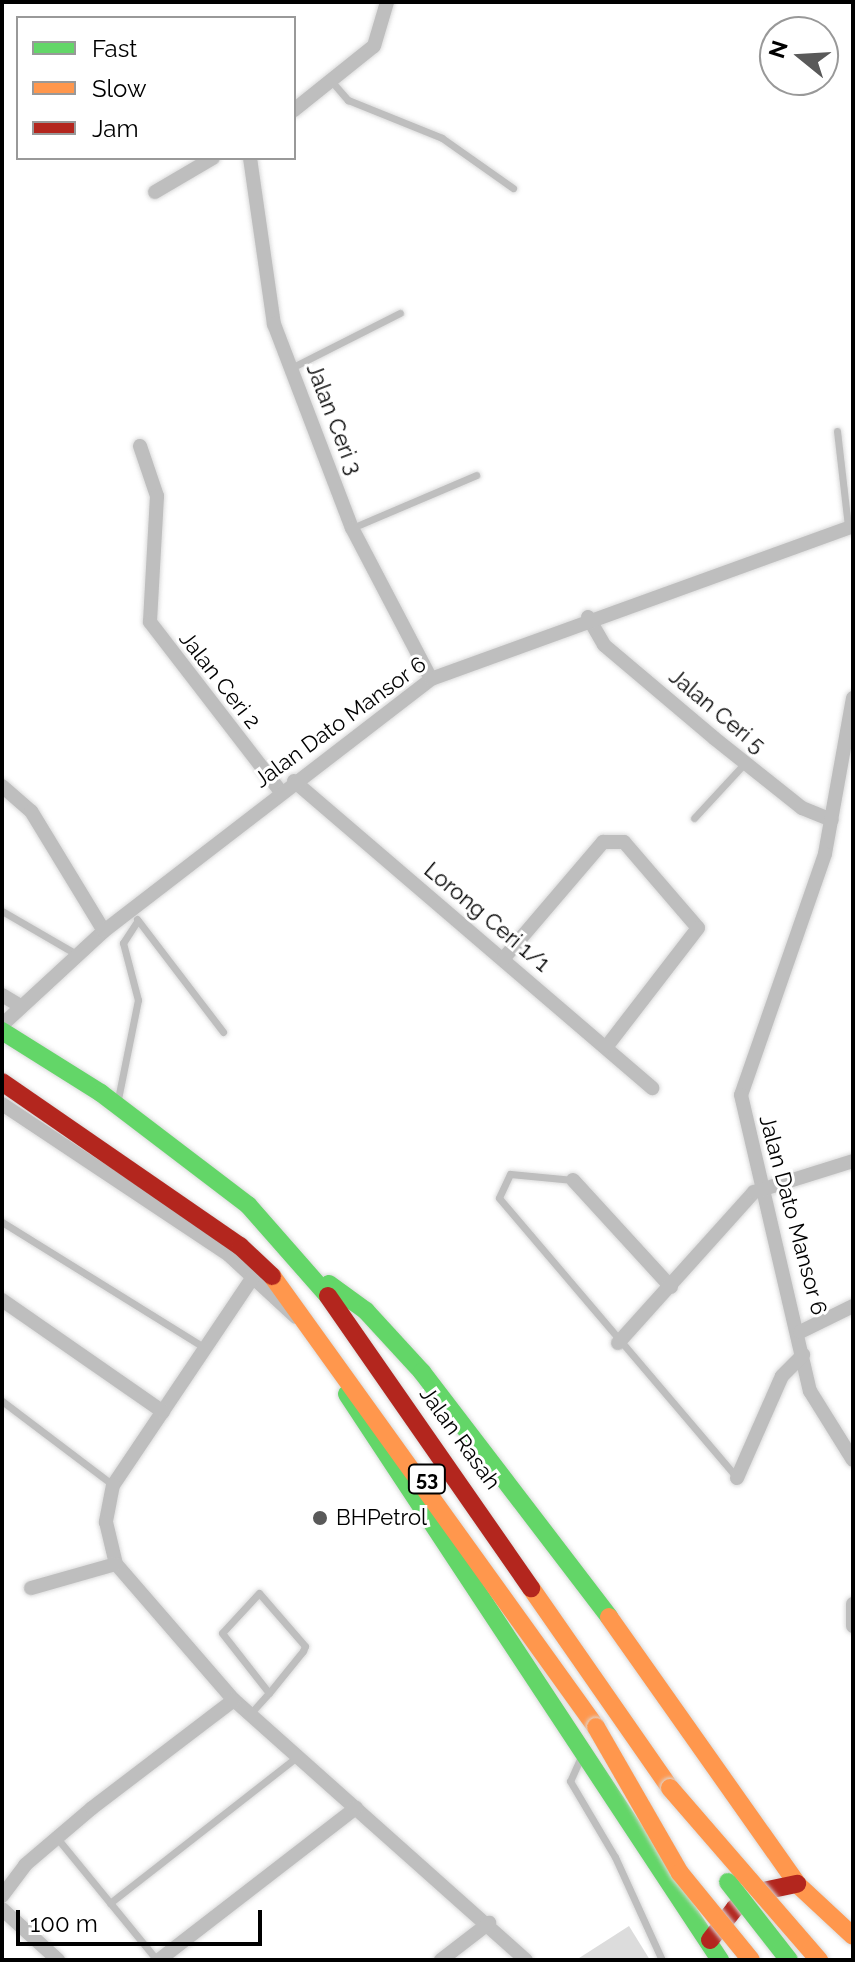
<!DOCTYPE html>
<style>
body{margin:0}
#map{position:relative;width:855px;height:1962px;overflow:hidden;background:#fff;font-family:Raleway,sans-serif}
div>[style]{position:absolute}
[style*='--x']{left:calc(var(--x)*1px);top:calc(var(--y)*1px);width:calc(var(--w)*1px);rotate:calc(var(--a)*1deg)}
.building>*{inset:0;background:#dcdcdc}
.roads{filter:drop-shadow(0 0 2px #dbdbdb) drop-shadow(0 0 2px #dbdbdb)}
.lane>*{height:7px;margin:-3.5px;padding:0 3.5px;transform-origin:3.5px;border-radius:3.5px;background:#bebebe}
.street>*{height:14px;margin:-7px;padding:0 7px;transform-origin:7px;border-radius:7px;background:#bebebe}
.fast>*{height:18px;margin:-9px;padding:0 9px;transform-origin:9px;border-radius:9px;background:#63d668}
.slow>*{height:18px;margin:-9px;padding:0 9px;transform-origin:9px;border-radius:9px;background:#ff974d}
.jam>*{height:18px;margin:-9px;padding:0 9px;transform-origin:9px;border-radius:9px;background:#b3261e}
.bridges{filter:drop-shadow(0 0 2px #dbdbdb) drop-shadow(0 0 2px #dbdbdb)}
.fast-bridge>*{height:18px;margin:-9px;padding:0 9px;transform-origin:9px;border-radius:9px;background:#63d668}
.slow-bridge>*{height:18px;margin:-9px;padding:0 9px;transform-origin:9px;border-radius:9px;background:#ff974d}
.dots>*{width:22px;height:22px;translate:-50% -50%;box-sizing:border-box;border:4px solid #fff;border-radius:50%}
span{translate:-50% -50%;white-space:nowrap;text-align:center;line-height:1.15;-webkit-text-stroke:6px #fff;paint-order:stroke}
.shield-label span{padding:2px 6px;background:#fff;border:2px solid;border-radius:6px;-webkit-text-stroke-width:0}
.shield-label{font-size:20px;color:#000;font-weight:700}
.street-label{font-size:22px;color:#000}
.poi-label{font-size:22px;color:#000}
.left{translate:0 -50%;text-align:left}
.frame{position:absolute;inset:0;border:4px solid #000;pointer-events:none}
.legend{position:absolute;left:16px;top:16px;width:280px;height:144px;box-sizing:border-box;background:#fff;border:2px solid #999;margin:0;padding:10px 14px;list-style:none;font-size:24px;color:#000}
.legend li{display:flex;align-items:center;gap:16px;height:40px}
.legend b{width:40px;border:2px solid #999}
.north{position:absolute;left:759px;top:16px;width:80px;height:80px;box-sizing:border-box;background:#fff;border:2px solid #999;border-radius:50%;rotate:288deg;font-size:22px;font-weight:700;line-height:32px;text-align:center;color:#000}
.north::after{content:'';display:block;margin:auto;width:28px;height:36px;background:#595959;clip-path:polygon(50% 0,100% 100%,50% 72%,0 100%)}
.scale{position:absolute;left:16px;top:1910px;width:246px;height:36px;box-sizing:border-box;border:4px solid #000;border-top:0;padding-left:10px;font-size:24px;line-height:28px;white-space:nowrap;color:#000;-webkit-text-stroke:6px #fff;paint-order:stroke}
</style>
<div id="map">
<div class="building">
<i style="clip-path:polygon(629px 1926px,650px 1960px,576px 1960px)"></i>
</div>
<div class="roads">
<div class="lane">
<i style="--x:333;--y:83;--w:23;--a:49"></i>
<i style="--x:348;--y:100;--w:101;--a:22"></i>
<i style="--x:442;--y:138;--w:87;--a:35.2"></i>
<i style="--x:291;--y:368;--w:122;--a:-26.8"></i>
<i style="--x:837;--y:431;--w:96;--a:83.4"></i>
<i style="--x:352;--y:528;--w:135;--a:-23.1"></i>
<i style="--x:694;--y:818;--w:75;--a:-47.2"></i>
<i style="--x:2;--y:911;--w:88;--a:30.1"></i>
<i style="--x:137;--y:919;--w:142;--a:52.7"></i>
<i style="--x:118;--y:1099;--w:101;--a:-78.6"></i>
<i style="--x:138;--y:1000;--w:59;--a:-104.7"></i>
<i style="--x:123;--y:943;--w:27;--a:-57"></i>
<i style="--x:573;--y:1180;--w:63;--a:-174.6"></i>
<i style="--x:510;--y:1174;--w:26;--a:115"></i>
<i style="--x:499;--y:1198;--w:367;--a:49.6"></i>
<i style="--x:2;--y:1222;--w:239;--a:31.8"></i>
<i style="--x:2;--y:1401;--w:139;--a:37.1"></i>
<i style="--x:250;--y:1714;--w:28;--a:-48"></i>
<i style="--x:269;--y:1693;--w:54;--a:-51"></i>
<i style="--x:303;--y:1651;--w:5;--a:-68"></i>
<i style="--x:305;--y:1646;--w:70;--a:-131"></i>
<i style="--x:259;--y:1593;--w:54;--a:132.8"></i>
<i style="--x:222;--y:1633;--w:76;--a:51.9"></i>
<i style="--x:580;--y:1759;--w:24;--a:114"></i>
<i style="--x:570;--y:1781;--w:88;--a:59.4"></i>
<i style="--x:615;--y:1857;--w:113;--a:65.5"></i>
<i style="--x:57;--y:1838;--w:158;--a:50.7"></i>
<i style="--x:110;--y:1903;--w:239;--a:-38"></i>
</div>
<div class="street">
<i style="--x:294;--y:110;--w:102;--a:-38.7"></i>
<i style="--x:374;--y:46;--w:46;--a:-73.5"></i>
<i style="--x:250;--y:158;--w:168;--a:81.8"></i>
<i style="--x:274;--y:324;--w:218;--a:69.1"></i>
<i style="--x:352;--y:528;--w:170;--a:62.4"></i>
<i style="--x:155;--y:192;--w:67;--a:-30.4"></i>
<i style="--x:140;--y:446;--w:53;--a:71.2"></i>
<i style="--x:157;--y:496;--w:126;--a:93.2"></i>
<i style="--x:150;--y:622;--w:213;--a:52.4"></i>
<i style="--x:588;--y:617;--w:32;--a:60"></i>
<i style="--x:604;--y:645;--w:144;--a:40.2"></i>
<i style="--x:714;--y:738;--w:112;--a:38.5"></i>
<i style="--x:802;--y:808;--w:32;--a:22"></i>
<i style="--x:853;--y:698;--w:158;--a:100.2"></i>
<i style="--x:825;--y:854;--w:255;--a:109.2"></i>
<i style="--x:741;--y:1095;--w:304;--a:76.9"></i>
<i style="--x:810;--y:1391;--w:81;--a:58.1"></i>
<i style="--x:294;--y:781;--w:472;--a:40.6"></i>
<i style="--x:2;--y:786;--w:38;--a:41"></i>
<i style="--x:31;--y:811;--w:140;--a:58.7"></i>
<i style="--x:504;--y:958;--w:153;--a:-49.5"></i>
<i style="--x:603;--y:842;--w:21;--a:0"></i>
<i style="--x:624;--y:842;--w:113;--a:49.3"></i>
<i style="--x:698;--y:928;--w:149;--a:127.6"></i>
<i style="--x:2;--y:995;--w:21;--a:31"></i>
<i style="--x:2;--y:1025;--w:139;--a:-42.7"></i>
<i style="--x:104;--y:931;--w:413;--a:-37.6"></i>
<i style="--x:431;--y:679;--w:449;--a:-19.9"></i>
<i style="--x:2;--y:1104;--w:273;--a:33.6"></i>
<i style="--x:229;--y:1255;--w:91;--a:42.8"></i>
<i style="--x:573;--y:1180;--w:145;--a:47.5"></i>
<i style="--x:253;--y:1277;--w:251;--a:123.9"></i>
<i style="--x:113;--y:1485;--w:38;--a:101"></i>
<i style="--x:106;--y:1522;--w:43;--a:76.6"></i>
<i style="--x:116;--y:1564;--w:180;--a:49.1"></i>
<i style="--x:234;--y:1700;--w:391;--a:41.7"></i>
<i style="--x:2;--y:1300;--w:196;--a:34.8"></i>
<i style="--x:800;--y:1332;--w:59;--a:-26.1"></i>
<i style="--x:618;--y:1343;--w:203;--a:-48"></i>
<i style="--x:754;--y:1192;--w:104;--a:-17.4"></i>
<i style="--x:737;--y:1478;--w:111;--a:-66.2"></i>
<i style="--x:782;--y:1376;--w:30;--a:-45"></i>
<i style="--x:31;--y:1588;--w:88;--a:-15.8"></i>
<i style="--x:853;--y:1604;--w:22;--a:90"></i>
<i style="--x:2;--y:1896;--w:39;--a:-53"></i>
<i style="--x:25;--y:1865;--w:88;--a:-40.4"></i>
<i style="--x:92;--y:1808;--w:178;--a:-37.3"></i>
<i style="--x:2;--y:1909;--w:76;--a:42.3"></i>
<i style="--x:159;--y:1960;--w:249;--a:-37.7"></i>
<i style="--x:441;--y:1960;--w:61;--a:-37.6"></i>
</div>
<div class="fast">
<i style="--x:2;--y:1031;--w:117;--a:32.1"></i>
<i style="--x:101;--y:1093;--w:185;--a:37.3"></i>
<i style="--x:248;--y:1205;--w:121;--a:48.7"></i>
<i style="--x:329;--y:1284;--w:46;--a:36.1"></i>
<i style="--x:366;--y:1311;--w:83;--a:47.4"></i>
<i style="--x:422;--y:1372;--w:308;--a:52.6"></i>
<i style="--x:347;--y:1394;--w:678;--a:56.61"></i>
</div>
<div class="slow">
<i style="--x:272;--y:1276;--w:555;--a:54.31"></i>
<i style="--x:531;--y:1588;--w:244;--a:55.2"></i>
<i style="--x:609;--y:1617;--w:327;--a:54.8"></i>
<i style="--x:797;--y:1884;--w:76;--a:42.9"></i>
</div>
<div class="jam">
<i style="--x:2;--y:1082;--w:289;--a:34.6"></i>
<i style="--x:240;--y:1246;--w:44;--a:43.2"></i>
<i style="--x:328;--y:1296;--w:356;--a:55.2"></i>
<i style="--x:710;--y:1940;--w:41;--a:-52"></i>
<i style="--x:735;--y:1908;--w:33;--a:-31"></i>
<i style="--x:763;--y:1891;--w:35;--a:-12"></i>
</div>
</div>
<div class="bridges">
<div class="fast-bridge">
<i style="--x:728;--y:1882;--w:99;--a:52"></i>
</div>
<div class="slow-bridge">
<i style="--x:596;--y:1727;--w:168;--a:60.1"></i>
<i style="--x:680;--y:1873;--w:112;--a:50.8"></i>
<i style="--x:670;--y:1788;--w:228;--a:49.1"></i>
</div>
</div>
<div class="dots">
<i style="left:320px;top:1518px;background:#595959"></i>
</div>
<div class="shield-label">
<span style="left:427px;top:1479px">53</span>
</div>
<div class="street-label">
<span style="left:334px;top:419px;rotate:69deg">Jalan Ceri 3</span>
<span style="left:220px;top:680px;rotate:52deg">Jalan Ceri 2</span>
<span style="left:717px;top:711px;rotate:40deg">Jalan Ceri 5</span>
<span style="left:340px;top:722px;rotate:-36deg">Jalan Dato Mansor 6</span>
<span style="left:487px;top:917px;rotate:40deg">Lorong Ceri 1/1</span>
<span style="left:793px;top:1215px;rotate:75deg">Jalan Dato Mansor 6</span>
<span style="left:460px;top:1438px;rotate:54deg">Jalan Rasah</span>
</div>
<div class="poi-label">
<span class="left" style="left:336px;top:1518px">BHPetrol</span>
</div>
<div class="frame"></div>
<ul class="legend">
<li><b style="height:10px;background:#63d668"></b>Fast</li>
<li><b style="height:10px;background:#ff974d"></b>Slow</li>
<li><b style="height:10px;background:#b3261e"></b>Jam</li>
</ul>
<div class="north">N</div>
<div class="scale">100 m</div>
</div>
